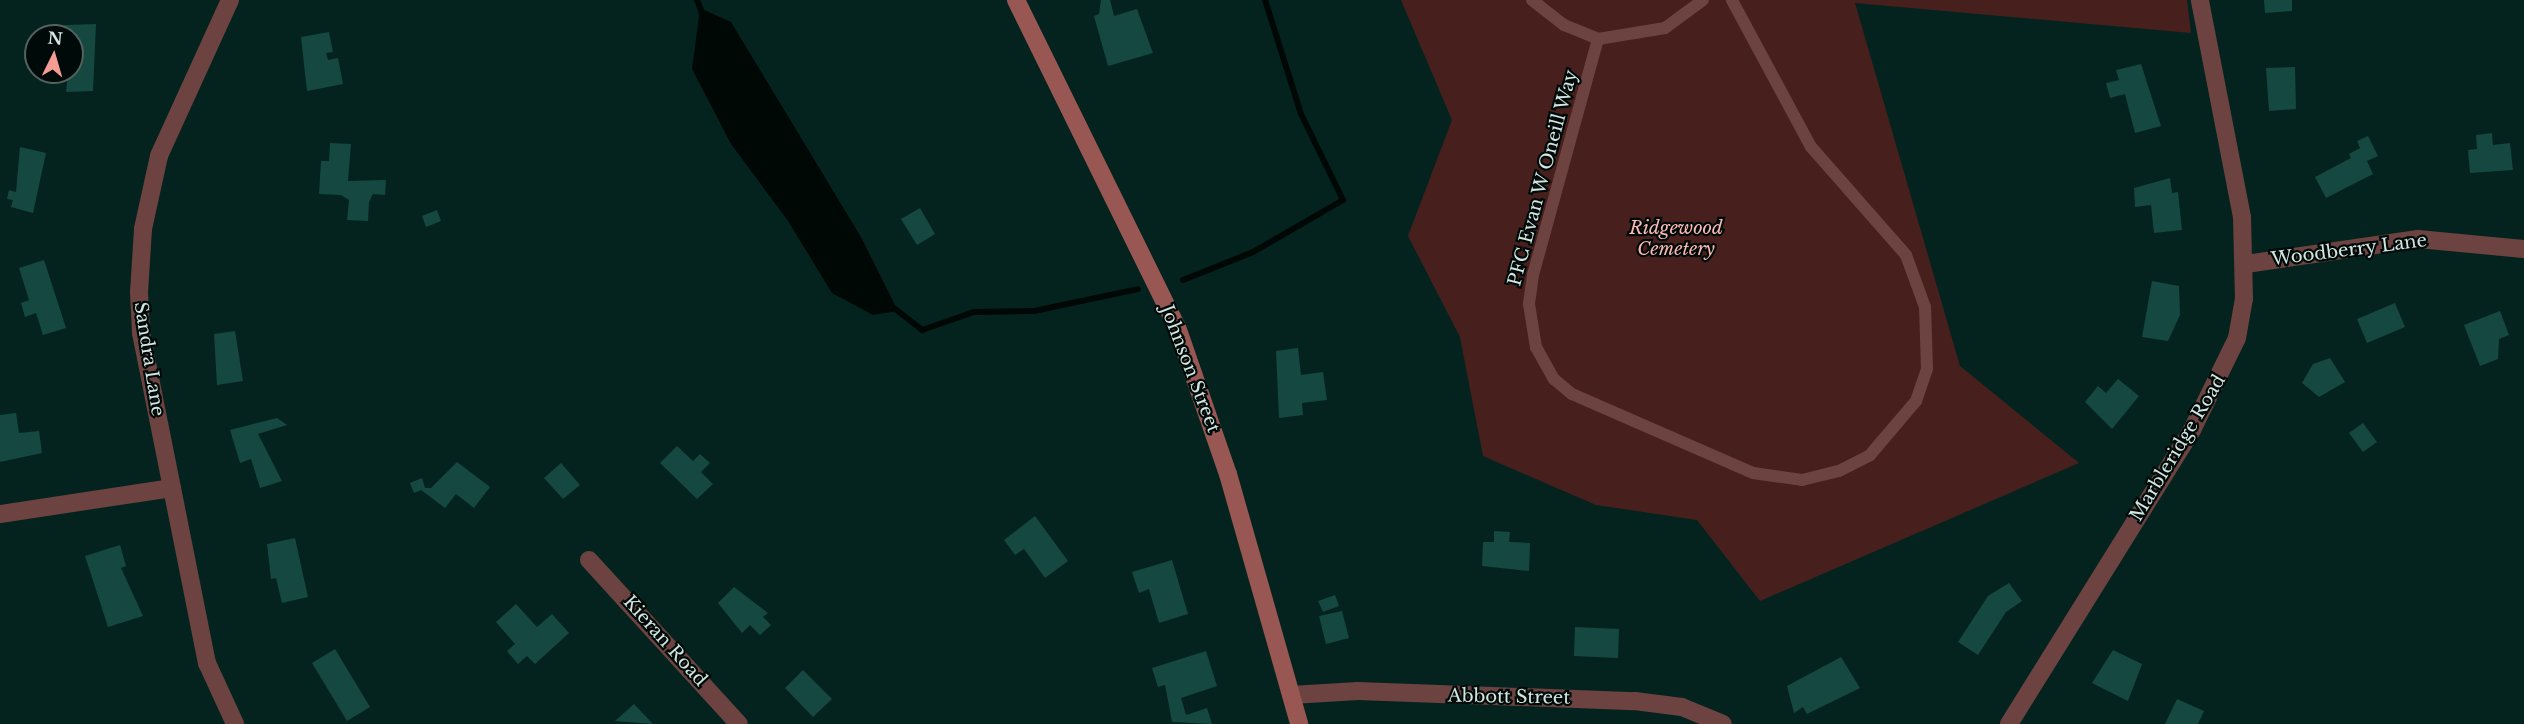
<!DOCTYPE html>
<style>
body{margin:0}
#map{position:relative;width:2524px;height:724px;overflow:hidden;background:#05231e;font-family:"Libre Baskerville",serif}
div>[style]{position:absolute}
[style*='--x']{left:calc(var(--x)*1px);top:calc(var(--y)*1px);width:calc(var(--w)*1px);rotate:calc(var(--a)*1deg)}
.green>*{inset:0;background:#47201e}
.water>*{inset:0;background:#000806}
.stream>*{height:6px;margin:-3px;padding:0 3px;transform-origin:3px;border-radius:3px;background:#000806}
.building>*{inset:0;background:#144841}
.lane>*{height:12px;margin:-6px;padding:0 6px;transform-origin:6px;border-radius:6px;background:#6c4340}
.street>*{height:18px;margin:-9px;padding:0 9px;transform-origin:9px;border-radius:9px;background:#6c4340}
.secondary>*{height:18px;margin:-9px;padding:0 9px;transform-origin:9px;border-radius:9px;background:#995753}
span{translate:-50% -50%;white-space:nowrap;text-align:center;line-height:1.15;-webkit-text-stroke:4.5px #000a08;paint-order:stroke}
.street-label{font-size:18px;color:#d2e6e2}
.park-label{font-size:18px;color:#fcb9b3;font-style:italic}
.north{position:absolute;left:24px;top:24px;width:60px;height:60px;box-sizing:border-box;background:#000a08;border:2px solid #54625f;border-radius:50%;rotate:5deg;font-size:16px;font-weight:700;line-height:24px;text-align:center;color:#d2e6e2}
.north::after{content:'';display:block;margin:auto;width:21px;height:27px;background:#f59c95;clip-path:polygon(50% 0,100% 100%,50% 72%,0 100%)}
</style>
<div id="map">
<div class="green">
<i style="clip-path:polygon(1401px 0,2187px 0,2191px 33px,1855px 3px,1960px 366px,2079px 463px,1760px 601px,1697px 520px,1596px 505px,1483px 456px,1460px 337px,1408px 236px,1452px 120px)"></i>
</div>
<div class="water">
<i style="clip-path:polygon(700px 8px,731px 22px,861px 237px,898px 311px,873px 315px,832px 293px,788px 221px,731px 144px,692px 69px)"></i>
</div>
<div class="stream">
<i style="--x:697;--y:0;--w:14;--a:69"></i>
<i style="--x:1183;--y:280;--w:75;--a:-21.8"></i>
<i style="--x:1253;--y:252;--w:104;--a:-30"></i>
<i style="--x:1343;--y:200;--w:96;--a:-116"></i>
<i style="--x:1301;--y:114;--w:120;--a:-107.5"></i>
<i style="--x:894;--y:308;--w:36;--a:38"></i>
<i style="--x:922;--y:330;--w:55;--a:-19.1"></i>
<i style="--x:974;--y:312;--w:60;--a:-1"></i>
<i style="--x:1034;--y:311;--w:106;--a:-11.9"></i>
</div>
<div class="building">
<i style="clip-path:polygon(1101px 0,1110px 0,1114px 16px,1137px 9px,1153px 53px,1108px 66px,1094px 16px,1099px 14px)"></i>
<i style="clip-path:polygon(2264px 0,2292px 0,2292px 11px,2265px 13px)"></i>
<i style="clip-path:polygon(96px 24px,93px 91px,66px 92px,72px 36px,64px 36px,64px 25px)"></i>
<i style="clip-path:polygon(329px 32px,333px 52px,326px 53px,328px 60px,338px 58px,343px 84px,307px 91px,301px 37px)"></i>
<i style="clip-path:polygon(2141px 64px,2161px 126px,2135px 133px,2125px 94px,2110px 98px,2106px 83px,2119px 80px,2116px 70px)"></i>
<i style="clip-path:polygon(2295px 67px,2296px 109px,2269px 111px,2266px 68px)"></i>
<i style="clip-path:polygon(2492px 133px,2493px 145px,2510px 143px,2513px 170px,2470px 173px,2468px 150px,2477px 149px,2476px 135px)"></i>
<i style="clip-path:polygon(2368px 136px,2378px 156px,2367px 161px,2373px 174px,2326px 198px,2315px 177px,2351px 158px,2349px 154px,2360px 148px,2357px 141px)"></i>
<i style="clip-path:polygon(330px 143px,351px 144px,348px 181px,386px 180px,385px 195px,373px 194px,369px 202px,368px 221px,347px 220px,349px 200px,341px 195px,319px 194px,321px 161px,329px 161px)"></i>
<i style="clip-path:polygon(20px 147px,46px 153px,33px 213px,11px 207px,13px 200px,7px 199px,9px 190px,16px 192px)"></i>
<i style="clip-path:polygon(2170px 178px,2172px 193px,2178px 192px,2182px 230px,2154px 233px,2151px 205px,2135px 207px,2134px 188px)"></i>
<i style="clip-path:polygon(920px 208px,935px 234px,917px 245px,901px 219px)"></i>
<i style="clip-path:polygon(437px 210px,441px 221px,426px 227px,422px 216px)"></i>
<i style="clip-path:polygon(44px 260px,66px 328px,43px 335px,36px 313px,25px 317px,21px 303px,29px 300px,19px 268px)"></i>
<i style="clip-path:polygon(2152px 281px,2179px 286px,2180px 315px,2168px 341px,2142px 337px)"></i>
<i style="clip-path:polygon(2395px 303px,2405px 327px,2367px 343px,2357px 319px)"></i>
<i style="clip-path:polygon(2500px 311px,2509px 335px,2499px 339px,2498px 359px,2480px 366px,2464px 325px)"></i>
<i style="clip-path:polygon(235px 331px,243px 381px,217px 385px,214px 334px)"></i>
<i style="clip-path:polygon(1298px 348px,1301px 375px,1323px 372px,1327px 400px,1302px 403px,1303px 415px,1279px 418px,1276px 351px)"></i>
<i style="clip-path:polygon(2330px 358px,2345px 382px,2319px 397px,2302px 383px,2313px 364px)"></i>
<i style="clip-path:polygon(2118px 379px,2139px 396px,2112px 429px,2085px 402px,2098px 386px,2106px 393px)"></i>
<i style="clip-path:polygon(16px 413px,19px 433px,39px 431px,42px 453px,0 462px,0 415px)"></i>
<i style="clip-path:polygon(277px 418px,287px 425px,258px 434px,282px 481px,260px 488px,251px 459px,240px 463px,230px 430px)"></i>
<i style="clip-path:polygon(2363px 423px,2377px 442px,2363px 452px,2349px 433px)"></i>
<i style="clip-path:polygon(677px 446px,693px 461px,700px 454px,710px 463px,701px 472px,713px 484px,697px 499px,660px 463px)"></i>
<i style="clip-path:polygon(457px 462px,490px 487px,474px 508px,456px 494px,445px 508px,421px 490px,414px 493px,410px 483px,422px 478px,425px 488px,431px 488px)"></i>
<i style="clip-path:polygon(561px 463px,580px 485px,563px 499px,544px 478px)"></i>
<i style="clip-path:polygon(1035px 516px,1068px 561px,1045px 578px,1024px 549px,1015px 555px,1004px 540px)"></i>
<i style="clip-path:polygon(1494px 531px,1510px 532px,1509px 542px,1530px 543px,1529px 571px,1482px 566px,1483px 542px,1494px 542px)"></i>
<i style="clip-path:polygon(295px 538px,308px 597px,282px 603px,276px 578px,271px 579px,267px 544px)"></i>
<i style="clip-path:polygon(120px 545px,126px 566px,121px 568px,143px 616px,108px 627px,85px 556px)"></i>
<i style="clip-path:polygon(1172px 560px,1188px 614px,1159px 623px,1149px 589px,1139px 593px,1132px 572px)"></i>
<i style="clip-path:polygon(2009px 583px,2022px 601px,2006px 612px,1978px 655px,1958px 642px,1988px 596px)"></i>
<i style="clip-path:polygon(734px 587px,768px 613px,763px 617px,771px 625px,760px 635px,750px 625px,742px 633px,718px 603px)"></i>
<i style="clip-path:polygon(1335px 595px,1339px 606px,1323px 612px,1318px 601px)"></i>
<i style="clip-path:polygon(516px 604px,537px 627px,552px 614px,569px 633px,535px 664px,527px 656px,518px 664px,507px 651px,515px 644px,496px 622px)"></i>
<i style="clip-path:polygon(1342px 611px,1349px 638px,1326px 644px,1319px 616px)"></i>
<i style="clip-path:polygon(1575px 627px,1619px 629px,1618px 658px,1574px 656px)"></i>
<i style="clip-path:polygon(335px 649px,370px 707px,347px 721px,312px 663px)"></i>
<i style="clip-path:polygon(2113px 650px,2142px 664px,2128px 701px,2092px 683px)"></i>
<i style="clip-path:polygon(1206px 651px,1217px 686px,1181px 698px,1186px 715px,1207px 708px,1212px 724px,1172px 722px,1165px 685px,1158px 687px,1152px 668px)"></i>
<i style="clip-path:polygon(1841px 657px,1860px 688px,1807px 714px,1803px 707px,1794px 713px,1787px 686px)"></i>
<i style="clip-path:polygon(803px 670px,832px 699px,813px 717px,785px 688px)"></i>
<i style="clip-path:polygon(2177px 699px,2204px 711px,2198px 724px,2165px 724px)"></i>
<i style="clip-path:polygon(634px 704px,653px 724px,615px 721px)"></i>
</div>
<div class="lane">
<i style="--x:1532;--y:0;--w:41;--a:38"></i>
<i style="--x:1564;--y:25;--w:37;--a:22"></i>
<i style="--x:1598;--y:39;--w:68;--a:-9.3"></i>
<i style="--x:1665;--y:28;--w:47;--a:-36.4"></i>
<i style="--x:1598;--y:39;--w:245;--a:105.4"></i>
<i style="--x:1533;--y:275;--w:29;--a:98"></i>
<i style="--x:1529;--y:304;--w:44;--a:80.8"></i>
<i style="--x:1536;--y:347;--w:37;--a:61"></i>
<i style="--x:1554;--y:379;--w:23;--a:40"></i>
<i style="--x:1572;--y:394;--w:197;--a:23.6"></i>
<i style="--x:1753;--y:473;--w:49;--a:8.1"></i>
<i style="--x:1802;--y:480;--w:38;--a:-14"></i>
<i style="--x:1839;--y:471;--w:35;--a:-27"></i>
<i style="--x:1870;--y:455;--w:71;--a:-49.6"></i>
<i style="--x:1916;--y:401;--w:34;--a:-71"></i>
<i style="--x:1927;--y:369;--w:62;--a:-91.8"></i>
<i style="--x:1925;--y:307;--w:55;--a:-110.1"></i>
<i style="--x:1906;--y:255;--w:144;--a:-131.3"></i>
<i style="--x:1811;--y:147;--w:167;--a:-118.3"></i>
</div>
<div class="street">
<i style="--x:230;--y:0;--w:171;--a:114.5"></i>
<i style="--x:159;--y:156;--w:75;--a:102.4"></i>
<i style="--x:143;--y:229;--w:63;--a:93.6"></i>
<i style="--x:139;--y:292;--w:41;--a:87.2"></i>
<i style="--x:141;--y:333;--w:337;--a:78.7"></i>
<i style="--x:207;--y:663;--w:67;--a:65.3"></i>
<i style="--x:2246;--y:264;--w:174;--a:-8.3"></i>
<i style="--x:2418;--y:239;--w:106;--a:5.4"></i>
<i style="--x:0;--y:514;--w:174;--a:-8.6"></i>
<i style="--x:589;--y:560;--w:222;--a:47.6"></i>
<i style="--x:1291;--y:695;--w:67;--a:-3.4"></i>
<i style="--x:1358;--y:691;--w:277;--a:2.1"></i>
<i style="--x:1635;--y:701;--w:47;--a:7.3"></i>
<i style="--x:1682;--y:707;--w:44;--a:22.5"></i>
<i style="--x:2009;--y:724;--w:346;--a:-58.1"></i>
<i style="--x:2192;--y:430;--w:102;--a:-63.9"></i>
<i style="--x:2237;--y:338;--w:40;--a:-80"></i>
<i style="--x:2244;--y:299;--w:82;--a:-91.4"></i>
<i style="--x:2242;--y:217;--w:221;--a:-101"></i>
</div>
<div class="secondary">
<i style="--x:1016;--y:0;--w:364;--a:63.8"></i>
<i style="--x:1177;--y:327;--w:156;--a:70.9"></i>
<i style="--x:1228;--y:474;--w:260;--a:74.1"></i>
</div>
<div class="street-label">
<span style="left:1543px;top:178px;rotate:-75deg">PFC Evan W Oneill Way</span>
<span style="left:2349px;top:250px;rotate:-7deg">Woodberry Lane</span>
<span style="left:149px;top:359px;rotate:81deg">Sandra Lane</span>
<span style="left:1190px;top:369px;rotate:69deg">Johnson Street</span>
<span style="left:2178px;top:448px;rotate:-59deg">Marbleridge Road</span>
<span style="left:665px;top:641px;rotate:48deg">Kieran Road</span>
<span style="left:1509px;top:697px;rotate:1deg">Abbott Street</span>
</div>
<div class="park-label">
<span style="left:1676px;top:239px">Ridgewood<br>Cemetery</span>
</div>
<div class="north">N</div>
</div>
